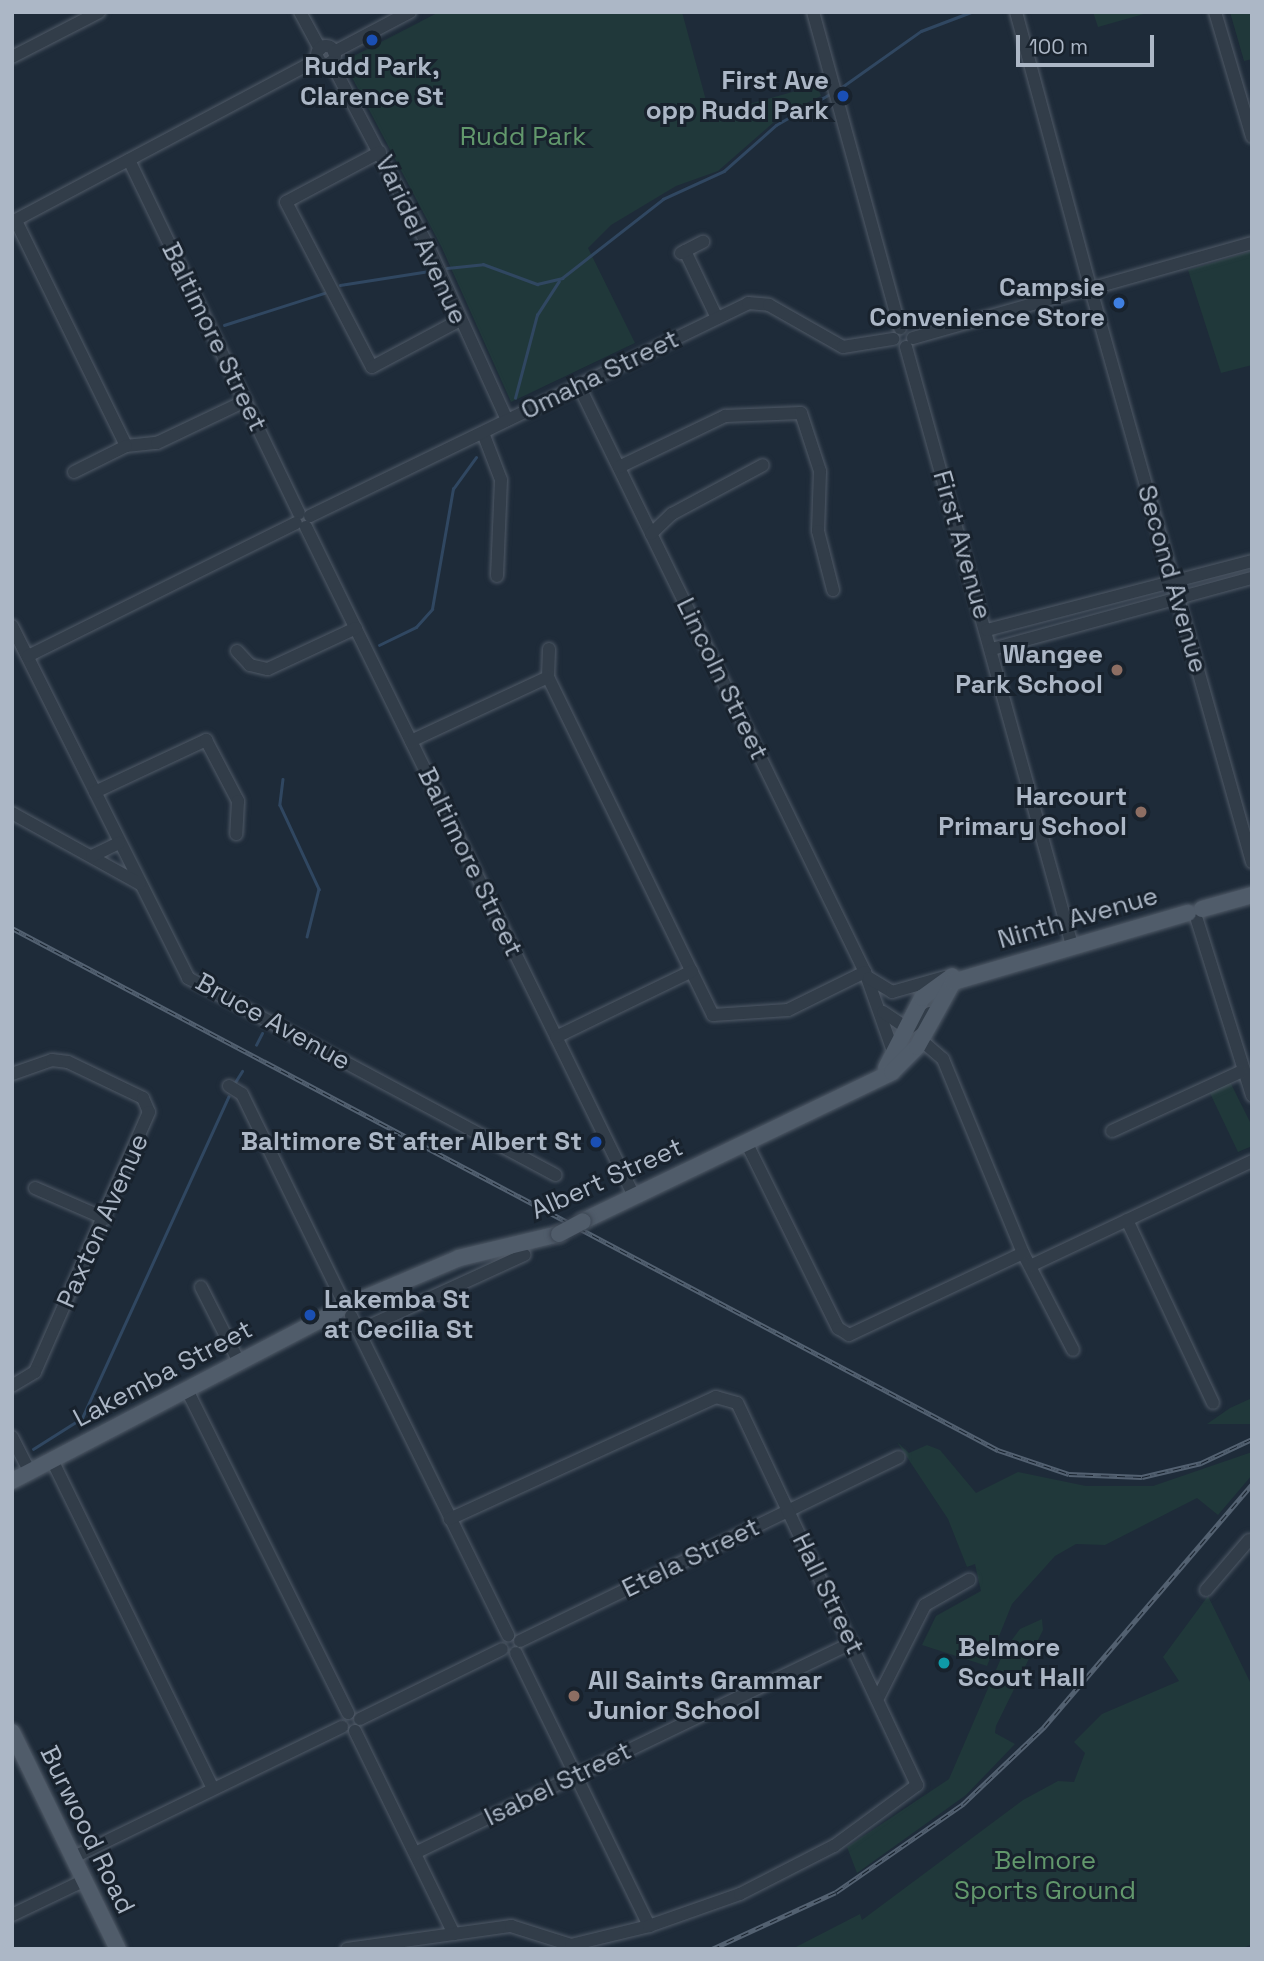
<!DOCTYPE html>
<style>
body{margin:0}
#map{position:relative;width:1264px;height:1961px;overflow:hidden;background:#1e2b39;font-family:"Space Grotesk",sans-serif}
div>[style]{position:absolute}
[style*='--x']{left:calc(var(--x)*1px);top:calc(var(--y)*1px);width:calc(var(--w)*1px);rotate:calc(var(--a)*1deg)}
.green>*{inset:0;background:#20383a}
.stream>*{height:2.5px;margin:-1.25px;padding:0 1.25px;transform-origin:1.25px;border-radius:1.25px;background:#304761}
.roads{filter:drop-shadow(0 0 2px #505a67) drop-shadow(0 0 2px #505a67)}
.minor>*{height:12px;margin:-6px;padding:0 6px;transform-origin:6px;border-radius:6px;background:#323d49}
.minor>.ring{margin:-6px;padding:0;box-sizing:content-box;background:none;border:12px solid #323d49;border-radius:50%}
.major>*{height:16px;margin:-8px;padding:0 8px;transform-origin:8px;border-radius:8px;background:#505c6a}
.rail>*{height:5px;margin-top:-2.5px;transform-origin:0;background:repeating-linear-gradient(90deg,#18222d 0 8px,#536171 0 16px);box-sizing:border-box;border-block:2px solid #536171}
.bridges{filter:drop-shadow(0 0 2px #3c4653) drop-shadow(0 0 2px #3c4653)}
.major-bridge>*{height:16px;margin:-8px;padding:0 8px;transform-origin:8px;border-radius:8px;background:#505c6a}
.dots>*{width:19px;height:19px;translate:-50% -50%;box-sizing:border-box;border:4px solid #18222d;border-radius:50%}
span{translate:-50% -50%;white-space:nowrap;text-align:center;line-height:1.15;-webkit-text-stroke:6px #18222d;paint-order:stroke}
.poi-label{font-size:26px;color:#acb7c6;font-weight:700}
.right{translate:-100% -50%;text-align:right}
.left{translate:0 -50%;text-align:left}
.park-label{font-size:26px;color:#62986c}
.street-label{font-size:26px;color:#acb7c6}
.frame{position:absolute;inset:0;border:14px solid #acb7c6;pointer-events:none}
.scale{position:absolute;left:1016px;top:35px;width:138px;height:32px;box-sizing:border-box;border:4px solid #acb7c6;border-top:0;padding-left:9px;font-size:21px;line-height:24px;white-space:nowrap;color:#acb7c6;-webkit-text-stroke:5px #18222d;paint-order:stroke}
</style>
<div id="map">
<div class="green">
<i style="clip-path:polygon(439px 12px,682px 12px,710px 115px,817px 85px,821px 96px,782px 115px,718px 171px,676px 186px,611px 225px,588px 248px,635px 343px,511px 402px,442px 248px,347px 68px,350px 58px)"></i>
<i style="clip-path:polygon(1093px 12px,1151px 12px,1098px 27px)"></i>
<i style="clip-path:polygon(1230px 12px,1252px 12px,1252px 59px,1244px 61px)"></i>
<i style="clip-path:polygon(1252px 251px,1252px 365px,1221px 373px,1188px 270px)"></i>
<i style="clip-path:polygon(1229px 1080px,1252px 1126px,1252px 1146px,1238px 1152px,1208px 1089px)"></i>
<i style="clip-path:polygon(1252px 1398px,1252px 1424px,1207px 1424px,1230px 1408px)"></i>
<i style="clip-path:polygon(897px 1442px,909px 1453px,927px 1445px,940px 1450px,976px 1493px,1018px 1472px,1086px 1486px,1153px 1486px,1252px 1452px,1252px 1475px,1218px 1515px,1197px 1498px,1105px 1545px,1076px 1544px,1055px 1556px,1012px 1604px,987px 1666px,922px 1645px,936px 1616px,981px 1591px,975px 1564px,967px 1567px,948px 1519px)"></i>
<i style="clip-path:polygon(1208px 1596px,1252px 1686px,1252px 1944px,1241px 1949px,792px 1949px,860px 1914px,862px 1920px,1023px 1800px,1058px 1781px,1074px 1782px,1085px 1753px,1074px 1742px,1102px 1714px,1179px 1681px,1163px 1657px)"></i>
<i style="clip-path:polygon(1042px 1619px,1043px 1630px,996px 1726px,995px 1733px,1015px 1744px,966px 1795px,857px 1873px,847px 1847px,949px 1779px,1005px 1649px,1020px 1629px)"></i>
</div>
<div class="stream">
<i style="--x:839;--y:89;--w:100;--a:-35.3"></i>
<i style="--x:921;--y:31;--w:53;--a:-20.8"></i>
<i style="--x:447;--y:268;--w:36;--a:-6"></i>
<i style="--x:483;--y:264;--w:58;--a:20.3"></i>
<i style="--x:537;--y:284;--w:26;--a:-13"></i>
<i style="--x:562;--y:278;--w:128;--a:-38"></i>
<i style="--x:663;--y:199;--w:67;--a:-24.7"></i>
<i style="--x:724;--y:171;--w:69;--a:-41.5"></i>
<i style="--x:776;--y:125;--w:62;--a:-29.9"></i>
<i style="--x:340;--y:285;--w:90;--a:-8.9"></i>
<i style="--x:224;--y:325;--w:105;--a:-17.7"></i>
<i style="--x:515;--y:398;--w:86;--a:-75.2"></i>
<i style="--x:537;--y:315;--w:40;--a:-57.1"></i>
<i style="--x:379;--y:645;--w:41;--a:-25.9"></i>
<i style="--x:416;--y:627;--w:24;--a:-48"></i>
<i style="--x:432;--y:609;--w:122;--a:-80.1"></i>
<i style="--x:453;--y:489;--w:39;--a:-54"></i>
<i style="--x:283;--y:779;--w:26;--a:97"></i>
<i style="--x:280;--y:805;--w:93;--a:65.1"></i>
<i style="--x:319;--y:889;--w:49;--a:104"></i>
<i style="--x:256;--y:1045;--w:13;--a:-63"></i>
<i style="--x:234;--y:1084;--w:15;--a:-58"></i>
<i style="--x:33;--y:1449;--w:58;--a:-32.3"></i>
<i style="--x:82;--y:1418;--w:353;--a:-65.5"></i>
<i style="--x:12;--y:1460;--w:1;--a:0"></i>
</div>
<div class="roads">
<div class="minor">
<i style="--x:300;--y:12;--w:42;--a:61.6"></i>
<i style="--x:813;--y:12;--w:328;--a:74.6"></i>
<i style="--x:1016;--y:12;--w:277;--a:74.9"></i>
<i style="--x:1215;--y:12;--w:130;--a:73.5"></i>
<i class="ring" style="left:317px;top:46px;width:6px;height:6px"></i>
<i style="--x:334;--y:52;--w:86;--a:-27.8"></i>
<i style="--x:12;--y:57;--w:98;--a:-27.3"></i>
<i style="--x:331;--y:62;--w:210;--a:62.2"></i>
<i style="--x:429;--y:248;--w:189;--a:65.6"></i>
<i style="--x:380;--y:152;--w:106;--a:152"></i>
<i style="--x:286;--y:202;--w:186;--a:62.5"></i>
<i style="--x:372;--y:367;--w:100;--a:-28.1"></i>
<i style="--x:129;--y:160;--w:392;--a:64.3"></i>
<i style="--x:16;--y:221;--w:250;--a:63.9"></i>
<i style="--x:126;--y:446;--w:31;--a:-6"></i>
<i style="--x:157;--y:443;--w:98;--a:-25.5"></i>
<i style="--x:12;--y:222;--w:347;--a:-28"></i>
<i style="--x:685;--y:251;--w:74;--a:64.5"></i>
<i style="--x:681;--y:253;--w:25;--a:-27"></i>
<i style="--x:1100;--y:286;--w:158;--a:-15.8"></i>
<i style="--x:1093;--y:297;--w:587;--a:74.28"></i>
<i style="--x:913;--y:338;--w:177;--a:-15.8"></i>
<i style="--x:906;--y:347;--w:621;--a:74.49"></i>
<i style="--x:579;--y:386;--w:652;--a:63.99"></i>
<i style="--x:865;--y:972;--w:87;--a:70.5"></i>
<i style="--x:483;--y:433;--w:50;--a:69"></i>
<i style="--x:501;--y:480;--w:96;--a:92.4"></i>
<i style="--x:619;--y:467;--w:118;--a:-25.7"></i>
<i style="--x:725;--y:416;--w:76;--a:-2.3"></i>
<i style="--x:801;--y:413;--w:61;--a:71.9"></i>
<i style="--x:820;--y:471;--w:60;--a:91.9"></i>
<i style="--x:818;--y:531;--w:61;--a:75.7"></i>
<i style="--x:74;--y:472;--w:58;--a:-26.6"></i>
<i style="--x:310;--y:516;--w:487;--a:-25.9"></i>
<i style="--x:748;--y:303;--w:21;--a:5"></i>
<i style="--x:769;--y:305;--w:85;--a:29.6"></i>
<i style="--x:843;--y:347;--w:51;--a:-9.1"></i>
<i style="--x:306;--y:527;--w:745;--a:63.88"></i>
<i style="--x:651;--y:534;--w:29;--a:-44"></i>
<i style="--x:672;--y:514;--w:103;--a:-28.3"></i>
<i style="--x:12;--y:626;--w:394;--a:63.4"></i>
<i style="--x:188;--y:978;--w:417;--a:28.2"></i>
<i style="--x:987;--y:630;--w:274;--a:-14.6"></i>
<i style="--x:549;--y:649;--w:28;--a:92"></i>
<i style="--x:548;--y:677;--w:376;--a:64"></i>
<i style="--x:713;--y:1015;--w:75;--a:-3.8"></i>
<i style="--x:788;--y:1010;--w:86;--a:-26.3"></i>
<i style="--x:992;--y:649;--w:270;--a:-15.3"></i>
<i style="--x:237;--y:651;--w:19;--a:47"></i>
<i style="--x:250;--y:665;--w:18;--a:13"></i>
<i style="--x:268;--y:669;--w:97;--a:-25"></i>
<i style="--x:28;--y:656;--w:299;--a:-26.4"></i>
<i style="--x:411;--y:741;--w:151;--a:-25"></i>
<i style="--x:95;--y:792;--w:123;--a:-25.1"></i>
<i style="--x:206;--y:740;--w:69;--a:62.3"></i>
<i style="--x:238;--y:801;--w:33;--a:93"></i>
<i style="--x:12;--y:813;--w:146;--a:29"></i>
<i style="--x:92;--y:856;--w:30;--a:-26"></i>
<i style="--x:1197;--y:920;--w:184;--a:72.6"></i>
<i style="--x:869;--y:978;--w:27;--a:31"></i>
<i style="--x:892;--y:992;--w:55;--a:-15.8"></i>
<i style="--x:883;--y:1012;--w:30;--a:34"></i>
<i style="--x:908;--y:1029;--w:27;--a:-36"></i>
<i style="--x:556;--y:1037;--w:151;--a:-25.9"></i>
<i style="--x:921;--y:1040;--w:29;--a:41"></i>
<i style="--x:943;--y:1059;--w:210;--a:67.6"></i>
<i style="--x:1023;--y:1253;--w:109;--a:62.7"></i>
<i style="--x:12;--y:1074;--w:42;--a:-19.3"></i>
<i style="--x:52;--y:1060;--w:16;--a:7"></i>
<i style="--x:68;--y:1062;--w:83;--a:25.6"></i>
<i style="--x:143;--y:1098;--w:15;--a:67"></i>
<i style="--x:149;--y:1112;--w:284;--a:113.7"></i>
<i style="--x:35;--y:1372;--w:27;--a:149"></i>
<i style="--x:229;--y:1086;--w:15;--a:32"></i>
<i style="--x:242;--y:1094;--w:228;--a:64"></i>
<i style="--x:1112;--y:1131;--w:141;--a:-24.7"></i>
<i style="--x:746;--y:1142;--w:208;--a:63.7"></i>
<i style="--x:838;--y:1328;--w:13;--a:32"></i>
<i style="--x:849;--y:1335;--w:192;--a:-25.2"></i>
<i style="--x:35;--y:1188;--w:77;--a:23.6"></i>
<i style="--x:1127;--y:1220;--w:202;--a:64.8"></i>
<i style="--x:1032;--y:1265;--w:243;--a:-25.3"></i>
<i style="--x:201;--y:1287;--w:84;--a:63.1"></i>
<i style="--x:351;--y:1316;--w:356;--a:63.8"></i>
<i style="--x:358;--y:1331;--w:183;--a:-24.6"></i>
<i style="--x:187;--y:1390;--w:361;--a:63.5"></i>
<i style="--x:12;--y:1437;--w:39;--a:63"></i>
<i style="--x:52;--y:1460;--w:366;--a:63.9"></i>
<i style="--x:1206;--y:1590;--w:66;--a:-49.3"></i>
<i style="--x:520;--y:1641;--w:421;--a:-25.9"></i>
<i style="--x:516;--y:1653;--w:304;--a:64"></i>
<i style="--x:879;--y:1696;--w:102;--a:-63.2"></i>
<i style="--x:925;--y:1605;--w:51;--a:-29.6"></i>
<i style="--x:360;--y:1719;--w:158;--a:-26.2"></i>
<i style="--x:355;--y:1731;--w:226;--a:64"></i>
<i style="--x:415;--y:1853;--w:485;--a:-25.7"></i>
<i style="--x:74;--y:1857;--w:298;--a:-25.9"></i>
<i style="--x:12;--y:1915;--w:81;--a:-25.6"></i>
<i style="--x:347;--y:1949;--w:166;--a:-8"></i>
<i style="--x:511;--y:1926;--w:63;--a:17.6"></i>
<i style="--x:571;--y:1945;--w:80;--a:-13.7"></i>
<i style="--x:649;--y:1926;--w:96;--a:-19.4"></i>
<i style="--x:740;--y:1894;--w:106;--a:-27.1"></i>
<i style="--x:834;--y:1846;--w:103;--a:-36.3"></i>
<i style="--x:917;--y:1785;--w:422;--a:-115.2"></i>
<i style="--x:737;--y:1403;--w:22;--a:-164"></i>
<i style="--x:716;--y:1397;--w:293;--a:155.4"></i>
</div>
<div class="major">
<i style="--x:1202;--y:909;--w:52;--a:-15.6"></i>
<i style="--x:886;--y:1068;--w:79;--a:-62.8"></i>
<i style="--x:922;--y:998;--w:37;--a:-36"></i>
<i style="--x:583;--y:1221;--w:343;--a:-25.7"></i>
<i style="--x:892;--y:1072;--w:35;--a:-45"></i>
<i style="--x:917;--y:1047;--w:74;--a:-61"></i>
<i style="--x:953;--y:982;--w:245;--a:-16.4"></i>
<i style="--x:355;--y:1302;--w:113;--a:-22.9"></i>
<i style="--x:459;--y:1258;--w:103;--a:-13.5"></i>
<i style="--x:12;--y:1481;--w:367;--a:-27.6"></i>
<i style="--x:12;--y:1732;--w:242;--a:64"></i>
</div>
</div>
<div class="rail">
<i style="--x:12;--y:928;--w:1116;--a:27.9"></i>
<i style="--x:998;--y:1450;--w:75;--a:18.7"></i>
<i style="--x:1069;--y:1474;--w:73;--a:2.4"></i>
<i style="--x:1142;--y:1477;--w:61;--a:-13.3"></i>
<i style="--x:1201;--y:1463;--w:56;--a:-25.2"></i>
<i style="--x:712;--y:1949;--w:136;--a:-24.7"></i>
<i style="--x:836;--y:1892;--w:155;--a:-34.7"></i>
<i style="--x:963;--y:1804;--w:112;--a:-43.5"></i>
<i style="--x:1044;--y:1727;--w:320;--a:-49.4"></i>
</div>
<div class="bridges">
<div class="major-bridge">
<i style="--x:559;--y:1234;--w:27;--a:-28"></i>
</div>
</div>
<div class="dots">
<i style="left:372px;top:40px;background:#1a4fb4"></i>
<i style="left:843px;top:96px;background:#1a4fb4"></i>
<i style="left:1119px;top:303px;background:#3f7fe0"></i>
<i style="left:1117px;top:670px;background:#8d6e63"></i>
<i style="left:1141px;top:812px;background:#8d6e63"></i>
<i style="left:596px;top:1142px;background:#1a4fb4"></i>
<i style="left:310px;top:1315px;background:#1a4fb4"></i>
<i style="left:944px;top:1663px;background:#0f9aa8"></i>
<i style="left:574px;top:1696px;background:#8d6e63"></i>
</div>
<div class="poi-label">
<span style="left:372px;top:82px">Rudd Park,<br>Clarence St</span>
<span class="right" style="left:829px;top:96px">First Ave<br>opp Rudd Park</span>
<span class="right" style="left:1105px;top:303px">Campsie<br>Convenience Store</span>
<span class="right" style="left:1103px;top:670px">Wangee<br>Park School</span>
<span class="right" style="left:1127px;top:812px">Harcourt<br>Primary School</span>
<span class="right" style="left:582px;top:1142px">Baltimore St after Albert St</span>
<span class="left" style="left:324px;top:1315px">Lakemba St<br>at Cecilia St</span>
<span class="left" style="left:958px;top:1663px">Belmore<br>Scout Hall</span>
<span class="left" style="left:588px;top:1696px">All Saints Grammar<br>Junior School</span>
</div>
<div class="park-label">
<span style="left:523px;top:137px">Rudd Park</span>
<span style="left:1045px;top:1876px">Belmore<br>Sports Ground</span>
</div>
<div class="street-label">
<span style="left:421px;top:240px;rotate:65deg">Varidel Avenue</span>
<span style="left:214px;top:337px;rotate:64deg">Baltimore Street</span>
<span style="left:600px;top:375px;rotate:-26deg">Omaha Street</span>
<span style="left:962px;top:545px;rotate:74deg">First Avenue</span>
<span style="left:1172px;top:579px;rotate:74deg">Second Avenue</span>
<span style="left:722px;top:679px;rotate:64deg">Lincoln Street</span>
<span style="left:470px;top:862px;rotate:64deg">Baltimore Street</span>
<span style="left:1078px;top:918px;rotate:-16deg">Ninth Avenue</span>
<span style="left:273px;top:1022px;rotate:29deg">Bruce Avenue</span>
<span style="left:607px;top:1179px;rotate:-24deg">Albert Street</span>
<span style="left:103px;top:1221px;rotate:-66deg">Paxton Avenue</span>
<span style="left:163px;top:1374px;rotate:-28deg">Lakemba Street</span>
<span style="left:691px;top:1558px;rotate:-26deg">Etela Street</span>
<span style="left:828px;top:1594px;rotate:64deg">Hall Street</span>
<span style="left:558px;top:1784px;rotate:-26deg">Isabel Street</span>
<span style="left:87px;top:1830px;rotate:64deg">Burwood Road</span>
</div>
<div class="frame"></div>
<div class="scale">100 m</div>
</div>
